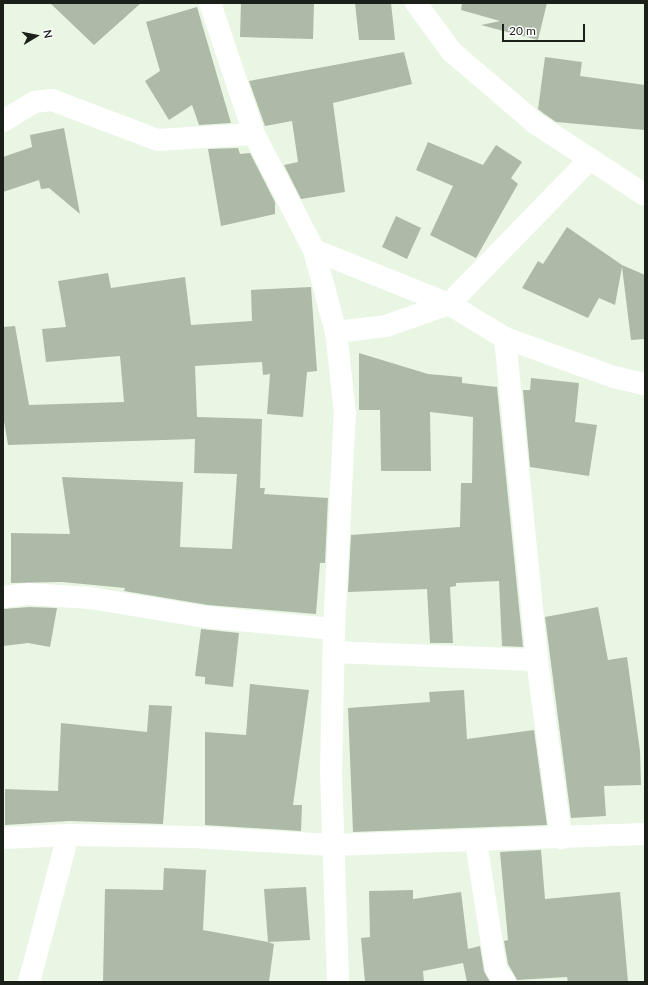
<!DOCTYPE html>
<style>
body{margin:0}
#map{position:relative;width:648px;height:985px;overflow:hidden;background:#e9f6e3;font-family:Lato,sans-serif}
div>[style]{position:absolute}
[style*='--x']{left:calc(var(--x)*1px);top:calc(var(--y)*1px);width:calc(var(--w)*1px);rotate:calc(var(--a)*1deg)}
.building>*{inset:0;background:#aebaa8}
.street>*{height:22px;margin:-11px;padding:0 11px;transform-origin:11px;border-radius:11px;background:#fff}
span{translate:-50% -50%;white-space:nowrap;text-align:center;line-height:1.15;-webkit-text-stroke:3.5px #fff;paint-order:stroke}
.frame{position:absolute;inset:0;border:4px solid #1b2019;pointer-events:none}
.north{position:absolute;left:16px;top:16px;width:40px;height:40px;-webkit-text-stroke:3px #fff;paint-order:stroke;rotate:80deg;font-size:11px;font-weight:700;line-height:16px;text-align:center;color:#1b2019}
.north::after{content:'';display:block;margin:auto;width:14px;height:18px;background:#1b2019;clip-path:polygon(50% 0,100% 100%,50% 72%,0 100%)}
.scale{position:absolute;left:502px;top:24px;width:83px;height:18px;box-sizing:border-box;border:2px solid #1b2019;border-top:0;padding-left:5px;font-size:12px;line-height:14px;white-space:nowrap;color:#1b2019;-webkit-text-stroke:3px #fff;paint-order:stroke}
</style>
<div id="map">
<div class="building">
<i style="clip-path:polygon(50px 3px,141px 3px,94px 45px)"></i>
<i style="clip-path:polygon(241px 3px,314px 3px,313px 39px,240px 37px)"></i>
<i style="clip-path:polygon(355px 3px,391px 3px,395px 40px,359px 40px)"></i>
<i style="clip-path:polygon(462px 3px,547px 3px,538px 40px,481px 25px,500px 21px,461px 10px)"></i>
<i style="clip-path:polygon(197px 7px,231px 123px,199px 125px,192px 105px,169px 120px,145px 81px,160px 71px,146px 22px)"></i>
<i style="clip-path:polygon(404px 52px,412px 84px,333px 103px,345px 192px,301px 199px,284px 165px,298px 162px,292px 121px,265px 126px,249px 81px)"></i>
<i style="clip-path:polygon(545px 57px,582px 62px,580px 76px,645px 85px,645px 130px,556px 122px,543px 113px,538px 109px)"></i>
<i style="clip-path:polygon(64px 128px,80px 214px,49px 188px,41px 189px,39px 180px,3px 192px,3px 157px,32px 147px,30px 135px)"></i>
<i style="clip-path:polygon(428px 142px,483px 165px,496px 145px,522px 162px,511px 178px,518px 184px,476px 258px,430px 235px,453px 186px,416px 170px)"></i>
<i style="clip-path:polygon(238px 148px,240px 154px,250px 153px,275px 202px,275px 214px,221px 226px,208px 149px)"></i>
<i style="clip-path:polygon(396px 216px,421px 228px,407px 259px,382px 247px)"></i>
<i style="clip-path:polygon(567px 227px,622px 265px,645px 275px,645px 339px,631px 340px,622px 267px,615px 305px,599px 298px,588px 318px,522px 288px,538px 261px,543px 264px)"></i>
<i style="clip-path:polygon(108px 273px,111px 288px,185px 277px,191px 325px,252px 321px,251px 290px,311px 287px,317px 371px,307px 372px,303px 417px,267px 414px,270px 374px,263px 375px,262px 362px,195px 366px,197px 417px,262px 419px,260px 488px,265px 488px,264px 494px,328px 498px,325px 563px,320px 563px,316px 614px,208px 605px,124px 591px,125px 588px,62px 582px,11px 583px,11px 533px,70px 534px,62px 477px,183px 482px,180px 547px,232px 549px,237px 474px,194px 473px,195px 439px,8px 445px,3px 415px,3px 327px,15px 326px,29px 405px,124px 402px,120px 356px,46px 362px,42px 329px,66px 327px,58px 281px)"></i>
<i style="clip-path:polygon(359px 353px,428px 374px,462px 377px,462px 383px,497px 387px,523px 647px,502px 646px,499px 581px,456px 583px,456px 586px,450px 587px,453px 643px,430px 643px,427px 589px,348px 592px,351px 535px,460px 527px,461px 483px,472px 483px,473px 417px,430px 412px,431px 471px,381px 471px,380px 410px,359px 410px)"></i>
<i style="clip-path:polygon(531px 378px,579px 383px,575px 422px,597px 425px,589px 476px,530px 467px,523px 390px,530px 390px)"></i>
<i style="clip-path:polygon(29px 607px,57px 608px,50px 647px,28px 643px,3px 646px,3px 609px)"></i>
<i style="clip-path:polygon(598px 607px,608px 660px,627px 657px,640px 751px,641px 785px,604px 786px,606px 816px,571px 818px,545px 617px)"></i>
<i style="clip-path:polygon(201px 629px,239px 633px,233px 687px,205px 684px,205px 677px,195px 676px)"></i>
<i style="clip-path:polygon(250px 684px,309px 690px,293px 805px,302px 805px,301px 831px,205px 825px,205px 732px,246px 735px)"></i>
<i style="clip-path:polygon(464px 690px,467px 739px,534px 730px,547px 825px,353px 832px,348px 708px,430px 702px,429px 692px)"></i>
<i style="clip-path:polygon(149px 705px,172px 706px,163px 824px,69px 821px,5px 825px,5px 789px,58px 791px,61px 723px,147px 732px)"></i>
<i style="clip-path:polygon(541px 850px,545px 899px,620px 892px,628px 982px,568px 982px,567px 977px,517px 980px,508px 964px,504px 941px,508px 940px,500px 852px)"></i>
<i style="clip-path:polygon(164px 868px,206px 870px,203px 930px,268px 942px,264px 889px,306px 887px,310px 940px,268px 942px,274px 944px,269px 982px,103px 982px,105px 889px,163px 890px)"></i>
<i style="clip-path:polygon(413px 890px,413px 899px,461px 892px,468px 949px,480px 946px,484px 971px,490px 982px,467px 982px,463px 963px,423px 971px,424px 982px,365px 982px,361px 938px,370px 937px,369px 891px)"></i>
</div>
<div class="street">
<i style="--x:210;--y:3;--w:138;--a:71.4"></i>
<i style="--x:254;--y:134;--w:131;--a:62.7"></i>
<i style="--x:314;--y:250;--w:85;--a:75"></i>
<i style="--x:336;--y:332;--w:81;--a:83.6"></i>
<i style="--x:345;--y:412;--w:217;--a:92.9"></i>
<i style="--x:334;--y:629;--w:142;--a:91.2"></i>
<i style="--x:331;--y:771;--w:211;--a:88.1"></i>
<i style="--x:416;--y:3;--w:61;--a:53.7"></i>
<i style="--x:452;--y:52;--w:109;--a:40.5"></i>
<i style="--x:535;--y:123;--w:131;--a:33.2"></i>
<i style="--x:3;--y:121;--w:37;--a:-31"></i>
<i style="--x:35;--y:102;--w:17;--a:-7"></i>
<i style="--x:52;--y:100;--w:113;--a:20.7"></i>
<i style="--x:158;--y:140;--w:96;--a:-3.6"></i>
<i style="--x:314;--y:250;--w:145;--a:21.8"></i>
<i style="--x:449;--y:304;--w:66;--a:31.3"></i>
<i style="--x:505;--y:338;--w:116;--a:19.7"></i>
<i style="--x:614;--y:377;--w:32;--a:13"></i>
<i style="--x:336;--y:332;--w:50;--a:-6.8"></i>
<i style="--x:386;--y:326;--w:67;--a:-19.2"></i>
<i style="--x:449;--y:304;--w:199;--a:-45.8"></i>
<i style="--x:505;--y:338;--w:324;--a:84.3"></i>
<i style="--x:537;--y:660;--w:180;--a:82.3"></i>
<i style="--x:3;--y:597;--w:26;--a:-7"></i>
<i style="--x:29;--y:594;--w:61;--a:3.8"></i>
<i style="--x:90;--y:598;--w:118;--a:9.3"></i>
<i style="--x:206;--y:617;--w:129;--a:5.4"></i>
<i style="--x:334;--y:652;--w:203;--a:2.3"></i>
<i style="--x:3;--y:838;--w:65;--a:-2.6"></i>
<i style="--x:68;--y:835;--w:125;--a:0.9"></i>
<i style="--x:193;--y:837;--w:139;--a:3.3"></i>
<i style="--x:332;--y:845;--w:313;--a:-2"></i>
<i style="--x:476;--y:842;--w:129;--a:81.1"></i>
<i style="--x:496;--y:969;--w:16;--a:55"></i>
<i style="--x:29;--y:982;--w:152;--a:-75.1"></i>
</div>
<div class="frame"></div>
<div class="north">N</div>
<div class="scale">20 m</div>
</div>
